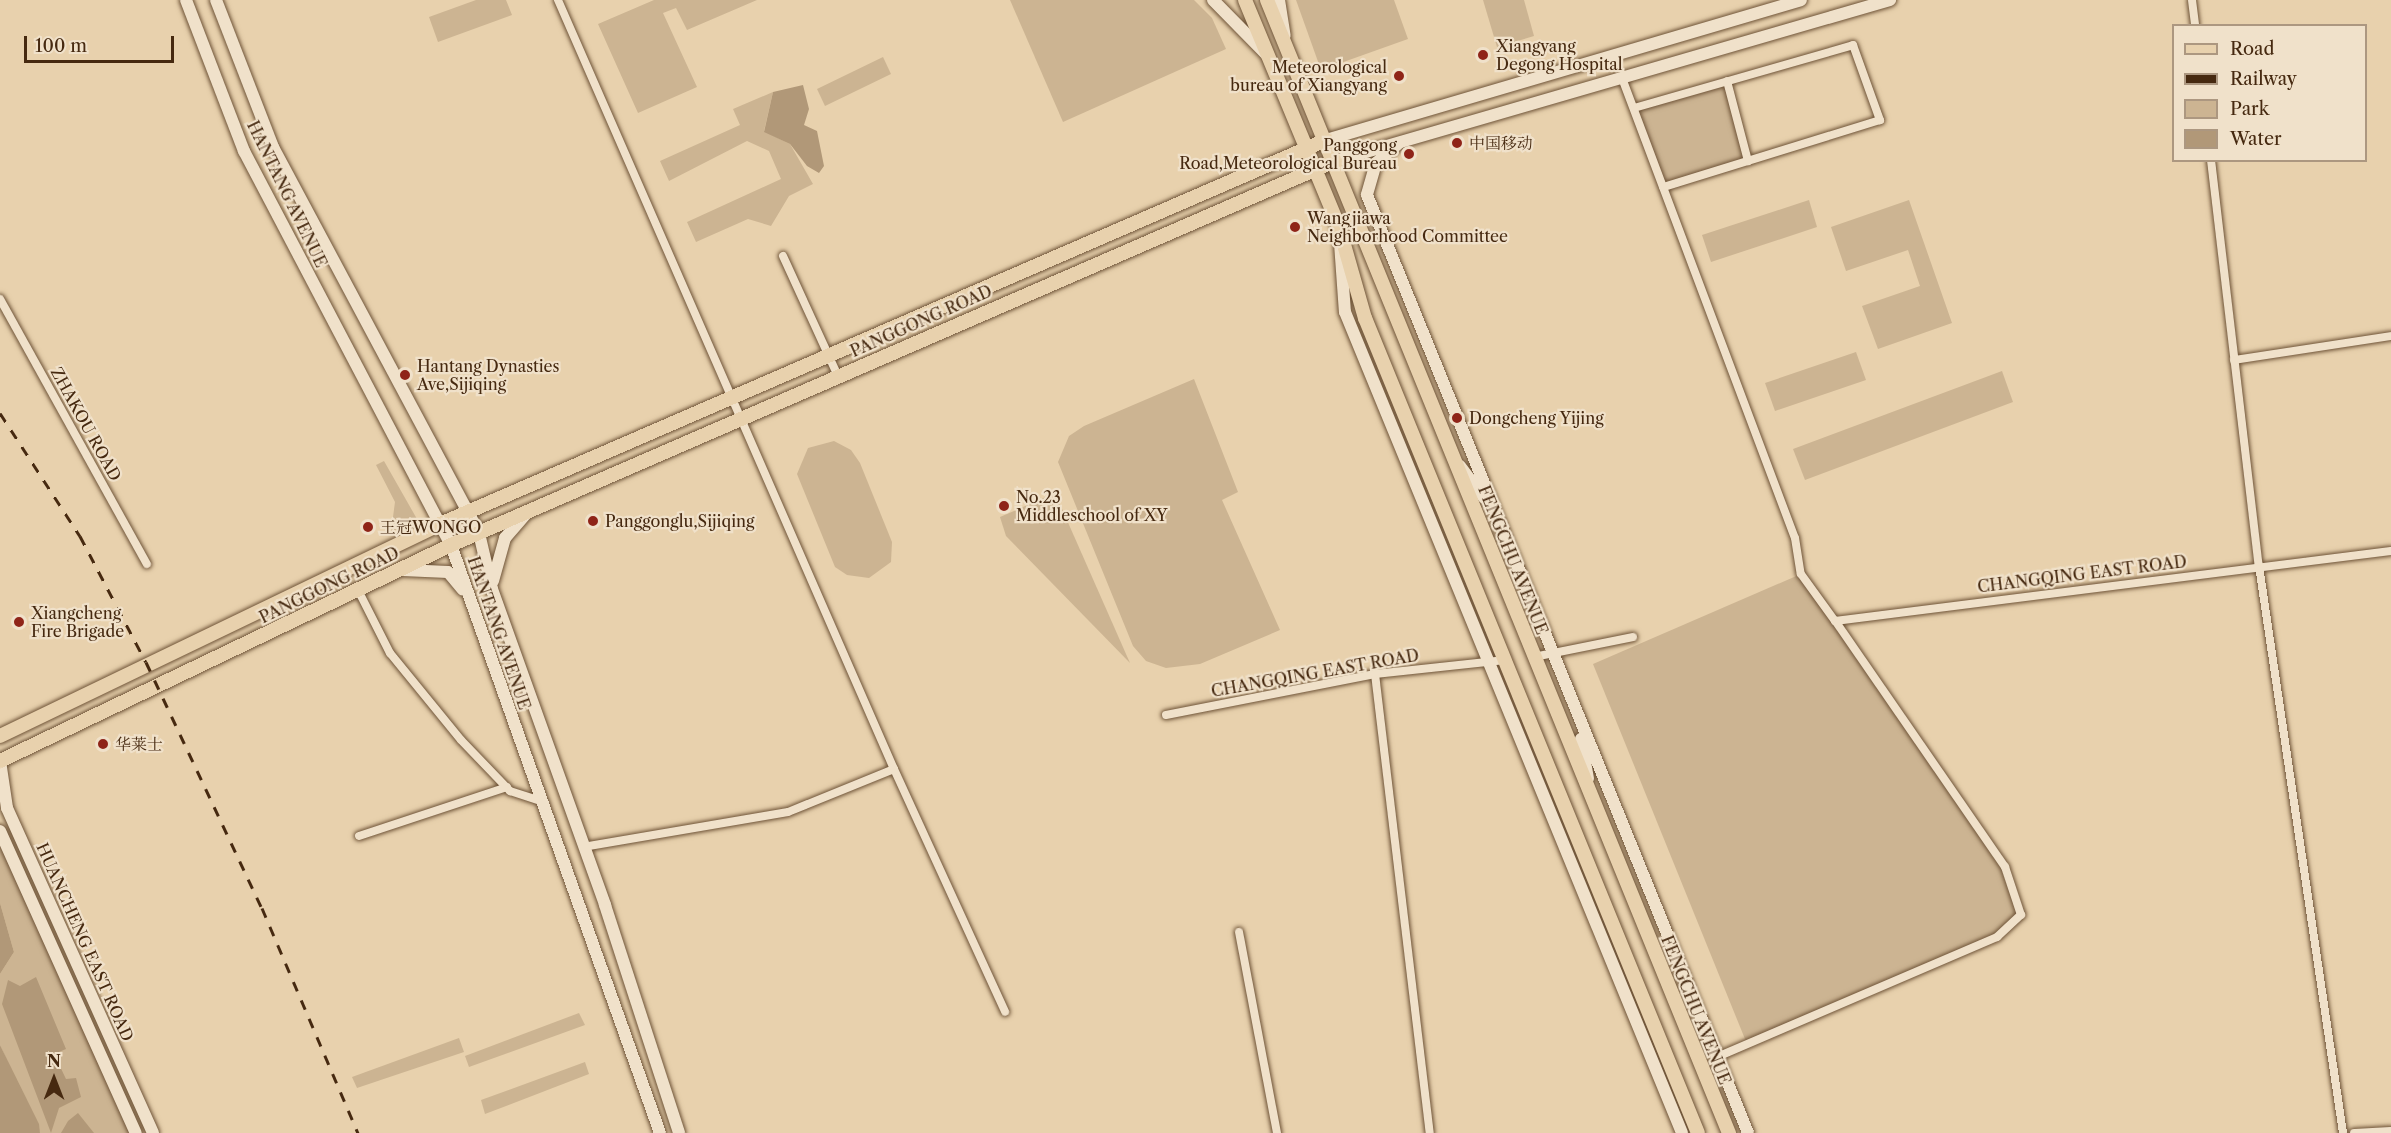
<!DOCTYPE html>
<meta charset="utf-8">
<style>
body{margin:0}
#map{position:relative;width:2391px;height:1133px;overflow:hidden;background:#e8d1ad;font-family:"Libre Caslon Text","Noto Serif SC",serif}
div>[style]{position:absolute}
[style*='--x']{left:calc(var(--x)*1px);top:calc(var(--y)*1px);width:calc(var(--w)*1px);rotate:calc(var(--a)*1deg)}
.green>*{inset:0;background:#ccb492}
.water>*{inset:0;background:#b19878}
.roads{filter:drop-shadow(0 0 2px #6e5337) drop-shadow(0 0 2px #6e5337)}
.street>*{height:8px;margin:-4px;padding:0 4px;transform-origin:4px;border-radius:4px;background:#f0e1ca}
.secondary>*{height:12px;margin:-6px;padding:0 6px;transform-origin:6px;border-radius:6px;background:#f0e1ca}
.primary>*{height:14px;margin:-7px;padding:0 7px;transform-origin:7px;border-radius:7px;background:#e8d1ad}
.rail>*{height:3px;margin-top:-1.5px;transform-origin:0;background:repeating-linear-gradient(90deg,#462910 0 10px,transparent 0 20px)}
.dots>*{width:16px;height:16px;translate:-50% -50%;box-sizing:border-box;border:3px solid #f0e1ca;border-radius:50%}
span{translate:-50% -50%;white-space:nowrap;text-align:center;line-height:1.15;-webkit-text-stroke:4.5px #f0e1ca;paint-order:stroke}
.poi-label{font-size:16px;color:#462910}
.left{translate:0 -50%;text-align:left}
.right{translate:-100% -50%;text-align:right}
.street-label{font-size:16px;color:#462910}
.legend{position:absolute;left:2172px;top:24px;width:195px;height:138px;box-sizing:border-box;background:#f0e1ca;border:2px solid #ac9780;margin:0;padding:8px 10px;list-style:none;font-size:18px;color:#462910}
.legend li{display:flex;align-items:center;gap:12px;height:30px}
.legend b{width:30px;border:2px solid #ac9780}
.north{position:absolute;left:24px;top:1049px;width:60px;height:60px;-webkit-text-stroke:4px #f0e1ca;paint-order:stroke;rotate:0deg;font-size:16px;font-weight:700;line-height:24px;text-align:center;color:#462910}
.north::after{content:'';display:block;margin:auto;width:21px;height:27px;background:#462910;clip-path:polygon(50% 0,100% 100%,50% 72%,0 100%)}
.scale{position:absolute;left:24px;top:36px;width:150px;height:27px;box-sizing:border-box;border:3px solid #462910;border-top:0;padding-left:8px;font-size:18px;line-height:21px;white-space:nowrap;color:#462910;-webkit-text-stroke:4px #f0e1ca;paint-order:stroke}
</style>
<div id="map">
<div class="green">
<i style="clip-path:polygon(476px 0,506px 0,512px 15px,438px 42px,429px 17px)"></i>
<i style="clip-path:polygon(654px 0,757px 0,687px 30px,676px 8px,663px 13px,697px 87px,638px 113px,598px 24px)"></i>
<i style="clip-path:polygon(1010px 0,1194px 0,1212px 18px,1226px 49px,1063px 122px)"></i>
<i style="clip-path:polygon(1296px 0,1394px 0,1408px 39px,1321px 70px)"></i>
<i style="clip-path:polygon(1483px 0,1524px 0,1534px 36px,1497px 47px)"></i>
<i style="clip-path:polygon(883px 57px,891px 74px,825px 106px,817px 89px)"></i>
<i style="clip-path:polygon(1727px 81px,1748px 161px,1663px 187px,1634px 108px)"></i>
<i style="clip-path:polygon(773px 92px,764px 131px,790px 144px,813px 184px,789px 196px,771px 226px,748px 219px,696px 242px,687px 222px,781px 179px,769px 151px,747px 141px,669px 181px,660px 161px,740px 125px,733px 109px)"></i>
<i style="clip-path:polygon(1809px 200px,1817px 227px,1711px 262px,1702px 235px)"></i>
<i style="clip-path:polygon(1909px 200px,1952px 323px,1878px 349px,1862px 306px,1920px 286px,1908px 250px,1846px 271px,1831px 227px)"></i>
<i style="clip-path:polygon(1856px 352px,1866px 380px,1775px 411px,1765px 383px)"></i>
<i style="clip-path:polygon(2002px 371px,2013px 402px,1805px 480px,1793px 449px)"></i>
<i style="clip-path:polygon(1194px 379px,1238px 492px,1222px 500px,1280px 630px,1200px 664px,1166px 668px,1146px 661px,1133px 646px,1058px 462px,1069px 436px,1084px 426px)"></i>
<i style="clip-path:polygon(834px 441px,851px 450px,860px 463px,892px 542px,891px 562px,869px 578px,847px 575px,835px 567px,797px 474px,808px 448px)"></i>
<i style="clip-path:polygon(384px 461px,417px 519px,391px 532px,395px 502px,376px 465px)"></i>
<i style="clip-path:polygon(1055px 493px,1130px 663px,1006px 536px,1000px 517px)"></i>
<i style="clip-path:polygon(1801px 574px,2005px 867px,2021px 915px,2013px 927px,1747px 1044px,1593px 664px)"></i>
<i style="clip-path:polygon(0 831px,136px 1133px,40px 1133px,0 1045px,0 974px,14px 952px,0 903px)"></i>
<i style="clip-path:polygon(579px 1013px,585px 1025px,469px 1067px,465px 1056px)"></i>
<i style="clip-path:polygon(459px 1038px,464px 1052px,357px 1088px,352px 1077px)"></i>
<i style="clip-path:polygon(585px 1062px,589px 1074px,485px 1114px,481px 1100px)"></i>
</div>
<div class="water">
<i style="clip-path:polygon(803px 85px,809px 109px,804px 125px,817px 131px,824px 166px,819px 173px,807px 166px,790px 144px,764px 132px,773px 92px)"></i>
<i style="clip-path:polygon(0 903px,14px 952px,0 974px)"></i>
<i style="clip-path:polygon(36px 977px,66px 1049px,54px 1054px,66px 1079px,76px 1078px,81px 1097px,59px 1108px,51px 1133px,2px 1004px,8px 980px,20px 986px)"></i>
<i style="clip-path:polygon(0 1045px,39px 1124px,40px 1133px,0 1133px)"></i>
<i style="clip-path:polygon(78px 1113px,94px 1133px,61px 1133px,68px 1121px)"></i>
</div>
<div class="roads">
<div class="street">
<i style="--x:558;--y:0;--w:839;--a:66.4"></i>
<i style="--x:894;--y:769;--w:114;--a:157.9"></i>
<i style="--x:788;--y:812;--w:208;--a:170.3"></i>
<i style="--x:2192;--y:0;--w:26;--a:83"></i>
<i style="--x:1622;--y:78;--w:491;--a:69.4"></i>
<i style="--x:1795;--y:538;--w:36;--a:81"></i>
<i style="--x:1801;--y:574;--w:58;--a:54.1"></i>
<i style="--x:1835;--y:621;--w:560;--a:-7.18"></i>
<i style="--x:1727;--y:81;--w:83;--a:75.3"></i>
<i style="--x:1634;--y:108;--w:228;--a:-16"></i>
<i style="--x:1853;--y:45;--w:80;--a:70.2"></i>
<i style="--x:1880;--y:120;--w:227;--a:162.8"></i>
<i style="--x:2211;--y:160;--w:409;--a:83.3"></i>
<i style="--x:2259;--y:566;--w:573;--a:81.57"></i>
<i style="--x:783;--y:256;--w:132;--a:65.4"></i>
<i style="--x:0;--y:299;--w:303;--a:61"></i>
<i style="--x:2234;--y:360;--w:159;--a:-8.7"></i>
<i style="--x:358;--y:590;--w:71;--a:63.1"></i>
<i style="--x:390;--y:653;--w:112;--a:50.8"></i>
<i style="--x:461;--y:740;--w:71;--a:46.1"></i>
<i style="--x:510;--y:791;--w:32;--a:18"></i>
<i style="--x:1534;--y:657;--w:101;--a:-11.4"></i>
<i style="--x:1375;--y:674;--w:462;--a:83.2"></i>
<i style="--x:1166;--y:715;--w:213;--a:-11.1"></i>
<i style="--x:1375;--y:674;--w:131;--a:-6.1"></i>
<i style="--x:894;--y:769;--w:267;--a:65.4"></i>
<i style="--x:359;--y:836;--w:156;--a:-18.3"></i>
<i style="--x:1239;--y:932;--w:205;--a:79.3"></i>
<i style="--x:1717;--y:1057;--w:305;--a:-23.2"></i>
<i style="--x:1997;--y:937;--w:33;--a:-43"></i>
<i style="--x:2021;--y:915;--w:51;--a:-108.4"></i>
<i style="--x:2005;--y:867;--w:299;--a:-124.6"></i>
<i style="--x:2354;--y:1133;--w:37;--a:-3"></i>
</div>
<div class="secondary">
<i style="--x:186;--y:0;--w:162;--a:69"></i>
<i style="--x:244;--y:151;--w:445;--a:62.3"></i>
<i style="--x:451;--y:545;--w:624;--a:70.43"></i>
<i style="--x:216;--y:0;--w:158;--a:68.8"></i>
<i style="--x:273;--y:147;--w:438;--a:61.9"></i>
<i style="--x:479;--y:533;--w:57;--a:76.9"></i>
<i style="--x:492;--y:589;--w:336;--a:70.3"></i>
<i style="--x:605;--y:905;--w:240;--a:72"></i>
<i style="--x:1213;--y:0;--w:77;--a:45.5"></i>
<i style="--x:1279;--y:0;--w:36;--a:81"></i>
<i style="--x:1326;--y:140;--w:495;--a:-16.4"></i>
<i style="--x:1399;--y:143;--w:30;--a:139"></i>
<i style="--x:1376;--y:163;--w:33;--a:106"></i>
<i style="--x:1367;--y:195;--w:1012;--a:67.89"></i>
<i style="--x:1335;--y:161;--w:578;--a:-16.18"></i>
<i style="--x:1340;--y:243;--w:69;--a:85.9"></i>
<i style="--x:1345;--y:312;--w:887;--a:67.68"></i>
<i style="--x:1460;--y:466;--w:40;--a:53"></i>
<i style="--x:403;--y:570;--w:45;--a:2.5"></i>
<i style="--x:448;--y:572;--w:23;--a:50"></i>
<i style="--x:493;--y:581;--w:45;--a:-74.4"></i>
<i style="--x:505;--y:538;--w:33;--a:-49"></i>
<i style="--x:1581;--y:739;--w:40;--a:80"></i>
<i style="--x:0;--y:761;--w:48;--a:81.5"></i>
<i style="--x:7;--y:808;--w:356;--a:65.8"></i>
<i style="--x:0;--y:831;--w:331;--a:65.8"></i>
</div>
<div class="primary">
<i style="--x:1245;--y:0;--w:246;--a:67.5"></i>
<i style="--x:1339;--y:227;--w:95;--a:74.1"></i>
<i style="--x:1365;--y:318;--w:880;--a:67.78"></i>
<i style="--x:1267;--y:0;--w:1224;--a:67.82"></i>
<i style="--x:0;--y:736;--w:488;--a:-25.7"></i>
<i style="--x:440;--y:524;--w:966;--a:-23.43"></i>
<i style="--x:0;--y:761;--w:500;--a:-25.59"></i>
<i style="--x:451;--y:545;--w:964;--a:-23.48"></i>
</div>
</div>
<div class="rail">
<i style="--x:0;--y:413;--w:147;--a:57"></i>
<i style="--x:80;--y:536;--w:142;--a:62.4"></i>
<i style="--x:146;--y:662;--w:272;--a:64.8"></i>
<i style="--x:262;--y:908;--w:245;--a:66.9"></i>
</div>
<div class="dots">
<i style="left:1483px;top:55px;background:#8f2418"></i>
<i style="left:1399px;top:76px;background:#8f2418"></i>
<i style="left:1457px;top:143px;background:#8f2418"></i>
<i style="left:1409px;top:154px;background:#8f2418"></i>
<i style="left:1295px;top:227px;background:#8f2418"></i>
<i style="left:405px;top:375px;background:#8f2418"></i>
<i style="left:1457px;top:418px;background:#8f2418"></i>
<i style="left:1004px;top:506px;background:#8f2418"></i>
<i style="left:593px;top:521px;background:#8f2418"></i>
<i style="left:368px;top:527px;background:#8f2418"></i>
<i style="left:19px;top:622px;background:#8f2418"></i>
<i style="left:103px;top:744px;background:#8f2418"></i>
</div>
<div class="poi-label">
<span class="left" style="left:1496px;top:55px">Xiangyang<br>Degong Hospital</span>
<span class="right" style="left:1387px;top:76px">Meteorological<br>bureau of Xiangyang</span>
<span class="left" style="left:1469px;top:143px">中国移动</span>
<span class="right" style="left:1397px;top:154px">Panggong<br>Road,Meteorological Bureau</span>
<span class="left" style="left:1307px;top:227px">Wangjiawa<br>Neighborhood Committee</span>
<span class="left" style="left:417px;top:375px">Hantang Dynasties<br>Ave,Sijiqing</span>
<span class="left" style="left:1469px;top:418px">Dongcheng Yijing</span>
<span class="left" style="left:1016px;top:506px">No.23<br>Middleschool of XY</span>
<span class="left" style="left:605px;top:521px">Panggonglu,Sijiqing</span>
<span class="left" style="left:380px;top:527px">王冠WONGO</span>
<span class="left" style="left:31px;top:622px">Xiangcheng<br>Fire Brigade</span>
<span class="left" style="left:115px;top:744px">华莱士</span>
</div>
<div class="street-label">
<span style="left:287px;top:194px;rotate:64deg">HANTANG AVENUE</span>
<span style="left:921px;top:321px;rotate:-24deg">PANGGONG ROAD</span>
<span style="left:86px;top:424px;rotate:61deg">ZHAKOU ROAD</span>
<span style="left:1513px;top:560px;rotate:68deg">FENGCHU AVENUE</span>
<span style="left:2082px;top:574px;rotate:-7deg">CHANGQING EAST ROAD</span>
<span style="left:329px;top:585px;rotate:-26deg">PANGGONG ROAD</span>
<span style="left:499px;top:633px;rotate:71deg">HANTANG AVENUE</span>
<span style="left:1315px;top:673px;rotate:-10deg">CHANGQING EAST ROAD</span>
<span style="left:85px;top:942px;rotate:66deg">HUANCHENG EAST ROAD</span>
<span style="left:1696px;top:1010px;rotate:68deg">FENGCHU AVENUE</span>
</div>
<ul class="legend">
<li><b style="height:8px;background:#e8d1ad"></b>Road</li>
<li><b style="height:8px;background:#462910"></b>Railway</li>
<li><b style="height:16px;background:#ccb492"></b>Park</li>
<li><b style="height:16px;background:#b19878"></b>Water</li>
</ul>
<div class="north">N</div>
<div class="scale">100 m</div>
</div>
